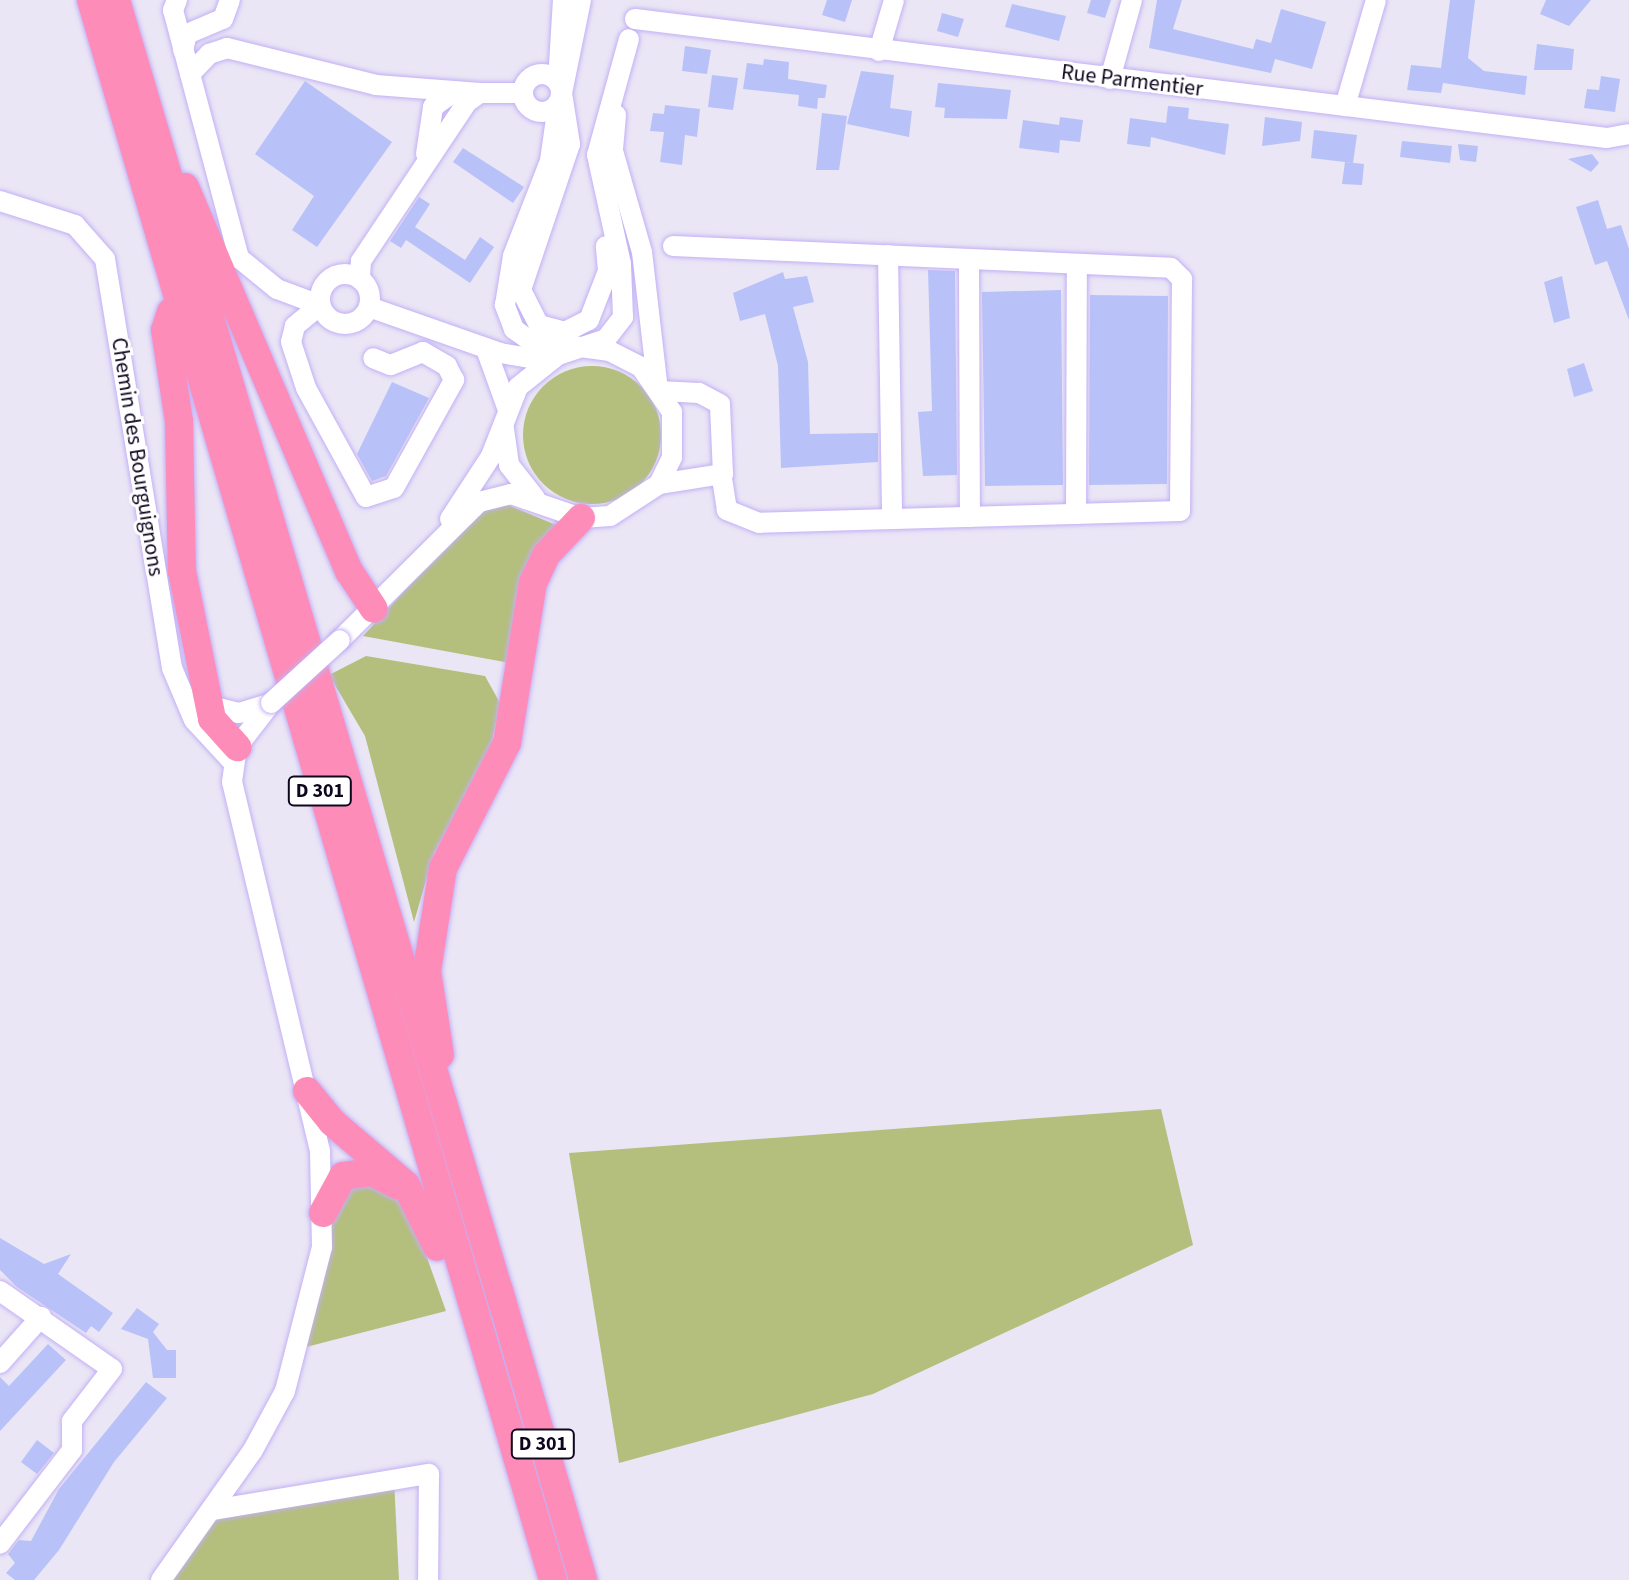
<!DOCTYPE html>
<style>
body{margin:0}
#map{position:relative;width:1629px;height:1580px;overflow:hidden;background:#eae6f5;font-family:"Source Sans 3",sans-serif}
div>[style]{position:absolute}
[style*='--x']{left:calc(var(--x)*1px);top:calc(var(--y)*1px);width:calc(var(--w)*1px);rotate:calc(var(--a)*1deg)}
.green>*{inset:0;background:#b4bf7d}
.round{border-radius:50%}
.building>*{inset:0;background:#b8c2f8}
.roads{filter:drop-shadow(0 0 2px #c3b0f6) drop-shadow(0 0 2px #c3b0f6)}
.minor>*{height:20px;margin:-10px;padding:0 10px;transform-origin:10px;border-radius:10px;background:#fff}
.minor>.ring{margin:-10px;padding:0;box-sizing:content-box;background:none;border:20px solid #fff;border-radius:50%}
.highway>*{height:28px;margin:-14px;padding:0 14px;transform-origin:14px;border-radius:14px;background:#fd8db8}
.bridges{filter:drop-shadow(0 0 2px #c3b0f6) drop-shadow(0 0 2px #c3b0f6)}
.minor-bridge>*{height:20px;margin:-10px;padding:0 10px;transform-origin:10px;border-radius:10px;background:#fff}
span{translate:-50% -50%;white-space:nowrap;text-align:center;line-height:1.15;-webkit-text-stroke:6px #fff;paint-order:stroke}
.shield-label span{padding:2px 6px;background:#fff;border:2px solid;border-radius:6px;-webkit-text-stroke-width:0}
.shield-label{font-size:20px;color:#0e061e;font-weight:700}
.street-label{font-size:22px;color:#0e061e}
</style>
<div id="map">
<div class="green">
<i class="round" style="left:523px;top:366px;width:138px;height:138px"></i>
<i style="clip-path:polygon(501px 502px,556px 525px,510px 663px,363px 636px,479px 510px)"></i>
<i style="clip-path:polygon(366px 656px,485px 676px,500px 703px,490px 751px,434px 853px,414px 922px,365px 736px,329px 675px)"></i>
<i style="clip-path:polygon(1161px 1109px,1193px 1245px,873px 1394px,619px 1463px,569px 1153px)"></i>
<i style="clip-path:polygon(358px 1182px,392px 1193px,410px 1210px,446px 1311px,306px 1347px,335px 1202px)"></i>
<i style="clip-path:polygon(394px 1480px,399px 1580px,161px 1580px,213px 1510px)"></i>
</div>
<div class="building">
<i style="clip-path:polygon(827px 0,852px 0,845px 22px,822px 15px)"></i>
<i style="clip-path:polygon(1091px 0,1111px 0,1105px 18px,1087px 13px)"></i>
<i style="clip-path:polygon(1157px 0,1182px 0,1173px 29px,1253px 49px,1256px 39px,1271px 43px,1281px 9px,1326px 22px,1312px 69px,1275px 59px,1271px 73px,1149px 48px)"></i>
<i style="clip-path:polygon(1450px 0,1475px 0,1468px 58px,1484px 71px,1527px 76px,1525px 95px,1443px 83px,1441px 93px,1407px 90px,1411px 65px,1441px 68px)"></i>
<i style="clip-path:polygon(1546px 0,1591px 0,1569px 26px,1540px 14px)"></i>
<i style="clip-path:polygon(1012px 4px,1066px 16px,1059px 41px,1005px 27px)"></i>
<i style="clip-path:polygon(942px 13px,964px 19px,958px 37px,937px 31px)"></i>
<i style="clip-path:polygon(1537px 44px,1574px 49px,1572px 70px,1534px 70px)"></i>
<i style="clip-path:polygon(685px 46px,711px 50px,707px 74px,682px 71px)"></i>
<i style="clip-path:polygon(764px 59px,789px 62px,788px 79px,827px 85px,825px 98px,818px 98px,817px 109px,798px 106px,799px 95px,743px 89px,747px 63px,763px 65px)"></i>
<i style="clip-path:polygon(861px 71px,894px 75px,890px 108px,912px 111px,909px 137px,847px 124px)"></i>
<i style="clip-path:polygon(712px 75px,738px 78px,733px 110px,708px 107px)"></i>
<i style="clip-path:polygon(1601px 76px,1620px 79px,1615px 112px,1584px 108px,1587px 89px,1599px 90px)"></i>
<i style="clip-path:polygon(305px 81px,392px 142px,317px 247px,292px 230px,314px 196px,255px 154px)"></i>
<i style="clip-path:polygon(938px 83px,1011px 90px,1007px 119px,944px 118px,945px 108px,935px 107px)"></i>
<i style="clip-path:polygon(665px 105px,700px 109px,697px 137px,685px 135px,682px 165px,660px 162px,664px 132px,650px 131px,653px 113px,664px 114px)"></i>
<i style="clip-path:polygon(1168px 106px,1189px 108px,1188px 119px,1229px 124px,1225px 155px,1151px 137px,1150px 147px,1127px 144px,1130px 118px,1166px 123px)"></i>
<i style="clip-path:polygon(822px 113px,847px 116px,839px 170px,816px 170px)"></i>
<i style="clip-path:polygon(1060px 117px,1083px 120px,1080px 142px,1060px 140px,1059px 153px,1019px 148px,1023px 120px,1059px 125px)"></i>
<i style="clip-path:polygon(1265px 117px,1302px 122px,1300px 141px,1262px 146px)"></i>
<i style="clip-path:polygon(1314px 130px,1357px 135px,1353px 163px,1311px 158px)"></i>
<i style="clip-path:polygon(1402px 141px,1452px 146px,1450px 163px,1400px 157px)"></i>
<i style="clip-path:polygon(1458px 144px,1478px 146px,1476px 162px,1460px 160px)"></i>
<i style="clip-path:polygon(463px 148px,524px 187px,513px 203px,453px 162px)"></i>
<i style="clip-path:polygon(1592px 154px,1599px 163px,1591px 172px,1568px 159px)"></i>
<i style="clip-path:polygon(1345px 162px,1364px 164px,1362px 185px,1342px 184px)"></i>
<i style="clip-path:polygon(419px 197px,430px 204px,415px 227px,465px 260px,480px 237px,494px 247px,470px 283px,406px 240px,401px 248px,390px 241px)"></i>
<i style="clip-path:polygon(1598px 200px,1607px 229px,1621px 225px,1629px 249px,1629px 320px,1607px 261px,1595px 265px,1576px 207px)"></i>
<i style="clip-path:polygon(928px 270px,955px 271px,957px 475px,923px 476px,918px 412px,932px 411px)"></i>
<i style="clip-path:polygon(783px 272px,785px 279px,807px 276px,814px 302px,793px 307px,808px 362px,810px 434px,878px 433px,878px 462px,781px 468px,778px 366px,765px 314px,740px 321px,733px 293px)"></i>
<i style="clip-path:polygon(1562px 276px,1570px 318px,1554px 323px,1544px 282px)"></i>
<i style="clip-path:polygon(1061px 290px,1063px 485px,985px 486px,982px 292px)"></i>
<i style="clip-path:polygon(1090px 295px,1168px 296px,1167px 484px,1089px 485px)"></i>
<i style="clip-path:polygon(1584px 363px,1593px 391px,1574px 397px,1567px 369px)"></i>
<i style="clip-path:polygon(392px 382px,429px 398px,386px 476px,372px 481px,357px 454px)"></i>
<i style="clip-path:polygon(0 1238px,44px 1264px,71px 1254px,58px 1274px,113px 1313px,99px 1332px,91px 1326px,86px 1333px,17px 1287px,0 1270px)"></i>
<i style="clip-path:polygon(137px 1308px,159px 1324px,153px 1332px,167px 1350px,176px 1350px,176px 1378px,153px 1378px,148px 1339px,121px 1329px)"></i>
<i style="clip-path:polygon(48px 1344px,66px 1360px,0 1431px,0 1377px,9px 1386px)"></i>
<i style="clip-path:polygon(146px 1382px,167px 1398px,114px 1462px,59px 1550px,34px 1580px,15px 1580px,6px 1573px,15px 1563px,8px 1554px,19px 1540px,31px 1541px,59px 1489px)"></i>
<i style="clip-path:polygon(37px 1440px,54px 1453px,37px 1474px,21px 1462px)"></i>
</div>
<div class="roads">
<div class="minor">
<i style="--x:177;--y:0;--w:11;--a:112"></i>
<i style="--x:173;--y:10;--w:257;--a:75.1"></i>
<i style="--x:239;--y:258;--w:49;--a:39.2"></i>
<i style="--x:277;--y:289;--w:46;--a:20.4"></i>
<i style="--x:320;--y:305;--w:33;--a:140"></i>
<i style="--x:295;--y:326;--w:16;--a:104"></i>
<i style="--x:291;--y:342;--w:48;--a:71.9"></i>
<i style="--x:306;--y:388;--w:124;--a:61.2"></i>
<i style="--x:366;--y:497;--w:29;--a:-18"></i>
<i style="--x:394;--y:488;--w:124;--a:-60.9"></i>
<i style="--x:454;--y:380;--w:16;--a:-117"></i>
<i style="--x:447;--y:366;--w:28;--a:-150"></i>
<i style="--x:423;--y:352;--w:35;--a:158"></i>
<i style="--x:390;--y:365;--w:18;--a:-158"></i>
<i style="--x:581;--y:0;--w:95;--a:101.5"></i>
<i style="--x:562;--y:93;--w:52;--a:81.1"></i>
<i style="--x:570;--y:144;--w:154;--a:108.6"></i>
<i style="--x:521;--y:290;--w:39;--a:63"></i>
<i style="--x:539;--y:325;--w:27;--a:15"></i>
<i style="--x:565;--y:332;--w:27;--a:-27"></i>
<i style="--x:589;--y:320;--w:53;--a:-68.8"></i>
<i style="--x:608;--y:271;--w:25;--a:-95"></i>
<i style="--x:635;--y:19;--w:979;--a:6.98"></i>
<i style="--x:1607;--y:138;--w:22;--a:-10"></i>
<i style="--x:183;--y:50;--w:16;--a:-76"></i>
<i style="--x:187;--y:34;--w:39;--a:-23"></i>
<i style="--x:223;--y:19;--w:20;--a:-70"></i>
<i style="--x:879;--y:51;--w:53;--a:-73.6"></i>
<i class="ring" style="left:523px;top:74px;width:18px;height:18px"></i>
<i style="--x:190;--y:74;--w:28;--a:-46"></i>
<i style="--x:209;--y:54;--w:19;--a:-18"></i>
<i style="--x:227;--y:48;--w:154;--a:13.9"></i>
<i style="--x:376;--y:85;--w:104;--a:4.4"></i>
<i style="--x:1110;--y:79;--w:82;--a:-74.4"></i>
<i style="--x:558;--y:81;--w:81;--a:-86.5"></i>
<i style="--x:1345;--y:106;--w:110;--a:-73.7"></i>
<i style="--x:616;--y:115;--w:36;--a:95"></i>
<i style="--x:613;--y:151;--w:105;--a:74"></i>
<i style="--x:642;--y:252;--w:130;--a:83.4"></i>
<i style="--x:426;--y:154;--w:48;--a:-81.5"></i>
<i style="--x:433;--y:107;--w:27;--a:-36"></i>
<i style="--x:0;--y:201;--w:79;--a:17.7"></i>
<i style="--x:75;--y:225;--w:45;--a:48.6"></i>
<i style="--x:105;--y:259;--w:414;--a:80.7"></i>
<i style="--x:172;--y:668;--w:56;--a:67.1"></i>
<i style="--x:194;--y:720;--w:54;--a:47.2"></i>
<i style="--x:673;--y:246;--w:498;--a:2.5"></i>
<i style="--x:1171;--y:268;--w:16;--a:45"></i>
<i style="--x:1182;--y:279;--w:232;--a:90.5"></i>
<i style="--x:1180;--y:511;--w:421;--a:178.4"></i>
<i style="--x:759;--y:523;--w:35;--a:-158"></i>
<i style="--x:727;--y:510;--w:32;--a:-99"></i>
<i style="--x:888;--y:255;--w:264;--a:89.1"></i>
<i style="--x:969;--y:259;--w:258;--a:89.8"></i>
<i class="ring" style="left:320px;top:274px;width:30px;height:30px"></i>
<i style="--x:360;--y:279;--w:18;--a:-87"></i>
<i style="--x:361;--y:261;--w:191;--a:-56.3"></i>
<i style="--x:467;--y:102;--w:16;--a:-35"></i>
<i style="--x:480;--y:93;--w:43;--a:0"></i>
<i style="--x:369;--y:307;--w:139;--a:19.3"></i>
<i style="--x:500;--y:353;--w:49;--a:9.5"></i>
<i style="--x:486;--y:349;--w:65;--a:70.2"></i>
<i style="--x:504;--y:429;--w:36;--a:82"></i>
<i style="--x:509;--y:465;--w:42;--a:51.8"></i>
<i style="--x:659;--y:484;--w:65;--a:-8.9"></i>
<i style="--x:723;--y:474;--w:70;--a:-92.5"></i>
<i style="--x:720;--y:404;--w:24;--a:-152"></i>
<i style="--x:699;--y:393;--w:36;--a:-177"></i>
<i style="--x:1076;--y:514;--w:250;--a:-89.8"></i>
<i style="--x:450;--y:519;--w:75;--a:-56.9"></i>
<i style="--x:491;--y:456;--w:74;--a:-68.6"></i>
<i style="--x:518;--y:387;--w:51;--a:-38.7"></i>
<i style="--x:558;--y:355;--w:51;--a:-18.4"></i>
<i style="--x:606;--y:339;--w:28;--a:-52"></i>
<i style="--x:623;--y:317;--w:53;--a:-92.2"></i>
<i style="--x:621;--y:264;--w:112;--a:-102.4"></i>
<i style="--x:597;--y:155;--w:120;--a:-74.6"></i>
<i style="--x:340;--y:640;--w:196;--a:-44.8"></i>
<i style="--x:479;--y:502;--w:33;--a:-14"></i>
<i style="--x:511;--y:494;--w:74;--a:18.9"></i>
<i style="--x:581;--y:518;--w:29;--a:-4"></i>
<i style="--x:610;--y:516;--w:59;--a:-33.1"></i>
<i style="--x:659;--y:484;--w:30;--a:-64"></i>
<i style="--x:672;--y:457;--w:45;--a:-90"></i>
<i style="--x:672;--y:412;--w:55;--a:-124.6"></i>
<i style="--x:641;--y:367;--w:35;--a:-153"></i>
<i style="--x:610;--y:351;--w:82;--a:-172.3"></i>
<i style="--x:529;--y:340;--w:19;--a:-144"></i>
<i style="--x:514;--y:329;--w:26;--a:-111"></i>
<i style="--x:505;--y:305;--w:50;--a:-80.7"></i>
<i style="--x:513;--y:256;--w:102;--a:-68.7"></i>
<i style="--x:550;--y:161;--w:58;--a:-82"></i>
<i style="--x:198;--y:703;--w:42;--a:13.7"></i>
<i style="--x:239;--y:713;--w:34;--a:-17"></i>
<i style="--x:0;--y:1291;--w:136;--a:34.9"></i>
<i style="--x:112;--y:1369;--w:66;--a:127.6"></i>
<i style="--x:72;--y:1421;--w:29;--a:90"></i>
<i style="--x:72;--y:1450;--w:118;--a:127.5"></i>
<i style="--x:0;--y:1363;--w:62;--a:-48.3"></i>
<i style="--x:213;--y:1510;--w:219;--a:-9.5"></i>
<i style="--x:429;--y:1474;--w:106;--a:90.5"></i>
<i style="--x:161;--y:1580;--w:159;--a:-54.7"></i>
<i style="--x:253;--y:1450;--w:67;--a:-61.5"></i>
<i style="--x:285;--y:1391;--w:149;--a:-75.6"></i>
<i style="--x:322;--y:1247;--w:96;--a:-91.2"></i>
<i style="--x:320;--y:1151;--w:379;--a:-103.4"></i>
<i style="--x:232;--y:782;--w:35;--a:-82"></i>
<i style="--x:237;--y:747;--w:56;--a:-52.3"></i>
</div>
<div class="highway">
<i style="--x:91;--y:0;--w:1646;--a:73.7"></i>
<i style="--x:116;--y:0;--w:1364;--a:73.48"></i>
<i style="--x:185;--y:187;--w:418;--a:66.9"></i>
<i style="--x:349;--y:571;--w:45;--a:56.7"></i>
<i style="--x:171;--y:312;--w:19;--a:108"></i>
<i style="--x:165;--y:330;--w:92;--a:81.3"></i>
<i style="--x:179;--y:421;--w:150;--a:88.9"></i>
<i style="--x:182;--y:571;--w:151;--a:78.5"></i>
<i style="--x:212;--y:719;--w:38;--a:48"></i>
<i style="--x:440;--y:1055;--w:85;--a:-98.8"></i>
<i style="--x:427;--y:971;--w:104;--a:-81.2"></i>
<i style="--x:443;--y:868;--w:140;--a:-62.9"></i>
<i style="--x:507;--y:743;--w:162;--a:-80.8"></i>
<i style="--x:533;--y:583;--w:31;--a:-65"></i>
<i style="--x:546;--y:555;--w:51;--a:-46.6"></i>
<i style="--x:307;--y:1091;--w:40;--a:51"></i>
<i style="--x:332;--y:1122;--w:97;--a:40.4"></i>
<i style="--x:406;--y:1185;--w:69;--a:63.4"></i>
<i style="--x:323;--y:1213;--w:42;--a:-61.6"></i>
<i style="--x:343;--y:1176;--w:29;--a:-8"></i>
<i style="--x:372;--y:1172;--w:29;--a:27"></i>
<i style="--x:499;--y:1290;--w:302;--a:73.8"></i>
</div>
</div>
<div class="bridges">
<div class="minor-bridge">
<i style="--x:271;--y:703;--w:93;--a:-42.4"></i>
</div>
</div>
<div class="shield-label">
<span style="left:320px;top:791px">D 301</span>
<span style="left:543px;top:1444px">D 301</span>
</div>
<div class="street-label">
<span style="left:1132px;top:81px;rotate:7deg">Rue Parmentier</span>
<span style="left:137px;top:457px;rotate:81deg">Chemin des Bourguignons</span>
</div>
</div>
